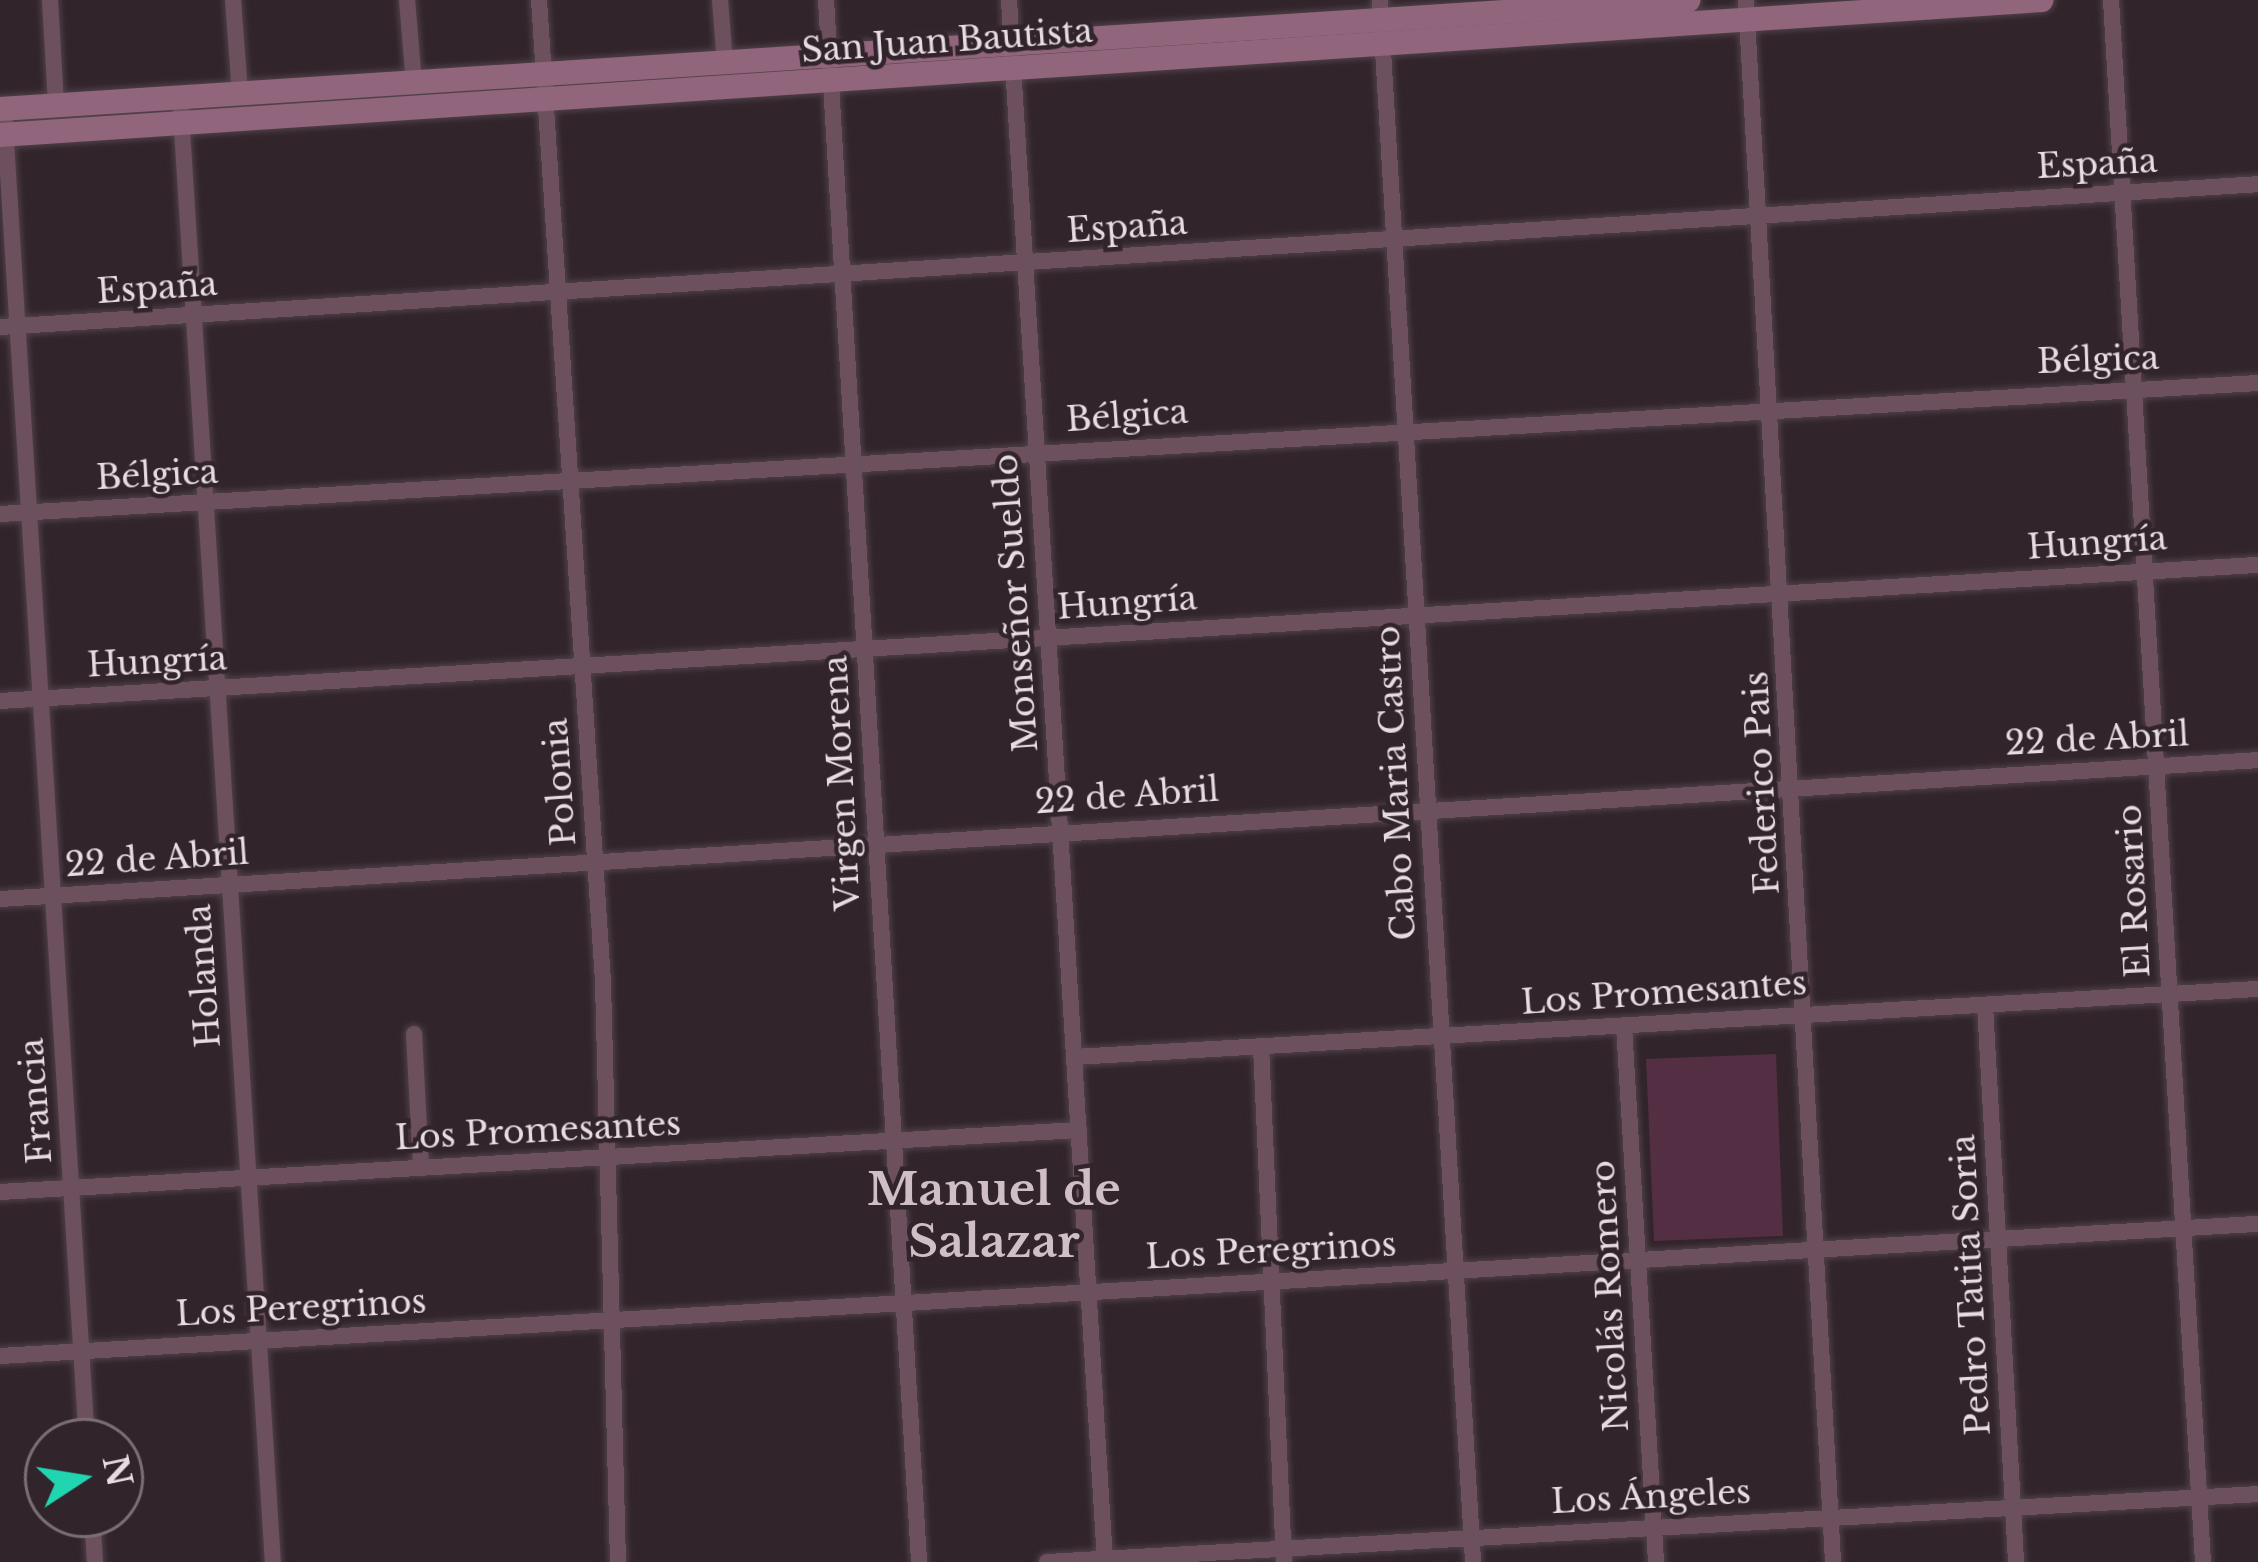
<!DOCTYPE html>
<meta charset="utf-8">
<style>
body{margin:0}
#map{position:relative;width:2258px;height:1562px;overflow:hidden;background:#32242b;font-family:"Libre Baskerville",serif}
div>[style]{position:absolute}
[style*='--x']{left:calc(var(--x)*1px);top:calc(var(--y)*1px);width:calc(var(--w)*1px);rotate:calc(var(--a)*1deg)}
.green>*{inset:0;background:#542f43}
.roads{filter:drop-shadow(0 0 3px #4f4148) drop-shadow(0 0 3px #4f4148)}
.street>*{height:16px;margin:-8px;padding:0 8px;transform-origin:8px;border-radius:8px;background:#6c505e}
.secondary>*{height:24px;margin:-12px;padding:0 12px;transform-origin:12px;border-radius:12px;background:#91657c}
span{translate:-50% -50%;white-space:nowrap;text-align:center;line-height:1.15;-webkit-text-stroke:9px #32242b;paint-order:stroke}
.street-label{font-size:33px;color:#e6dce1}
.district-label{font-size:45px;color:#d0bec7;font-weight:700}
.north{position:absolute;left:24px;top:1418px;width:120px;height:120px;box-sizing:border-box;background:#32242b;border:3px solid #7a6e74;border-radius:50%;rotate:78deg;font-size:33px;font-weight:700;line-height:48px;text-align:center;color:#e6dce1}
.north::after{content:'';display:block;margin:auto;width:42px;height:54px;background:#20d5b0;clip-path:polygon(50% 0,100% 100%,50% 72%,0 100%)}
</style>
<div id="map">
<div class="green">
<i style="clip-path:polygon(1776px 1054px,1783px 1236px,1654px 1241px,1646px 1059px)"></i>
</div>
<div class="roads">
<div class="street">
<i style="--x:50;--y:0;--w:105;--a:86.7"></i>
<i style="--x:233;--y:0;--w:94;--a:85.7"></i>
<i style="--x:407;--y:0;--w:83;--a:85.2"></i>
<i style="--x:539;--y:0;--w:984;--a:86.27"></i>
<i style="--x:603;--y:982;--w:580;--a:88.52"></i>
<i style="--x:720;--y:0;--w:63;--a:85.5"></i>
<i style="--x:826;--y:0;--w:1565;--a:86.59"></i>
<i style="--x:1009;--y:0;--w:1565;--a:86.48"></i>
<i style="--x:1380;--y:0;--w:1565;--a:86.59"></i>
<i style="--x:1746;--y:0;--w:1564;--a:86.81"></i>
<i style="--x:2111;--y:0;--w:1565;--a:86.63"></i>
<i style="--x:180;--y:98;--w:1467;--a:86.37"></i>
<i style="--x:4;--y:109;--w:1336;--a:86.44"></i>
<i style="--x:0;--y:327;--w:2263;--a:-3.62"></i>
<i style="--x:0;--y:514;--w:2262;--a:-3.32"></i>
<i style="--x:0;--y:701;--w:2262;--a:-3.45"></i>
<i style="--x:0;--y:899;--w:2262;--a:-3.52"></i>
<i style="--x:1985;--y:1005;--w:558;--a:86.81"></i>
<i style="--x:1624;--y:1026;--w:537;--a:86.58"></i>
<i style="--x:414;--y:1034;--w:134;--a:87"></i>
<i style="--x:1261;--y:1046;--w:517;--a:87.45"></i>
<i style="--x:1074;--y:1057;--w:1186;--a:-3.29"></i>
<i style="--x:0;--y:1192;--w:1081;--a:-3.29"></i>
<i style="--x:0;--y:1356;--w:2262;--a:-3.35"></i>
<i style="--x:92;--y:1514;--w:48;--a:86.4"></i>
<i style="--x:1047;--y:1562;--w:1213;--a:-3.21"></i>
</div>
<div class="secondary">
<i style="--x:0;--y:109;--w:1692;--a:-3.69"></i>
<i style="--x:0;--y:135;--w:2046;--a:-3.78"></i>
</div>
</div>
<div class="street-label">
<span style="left:947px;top:41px;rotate:-4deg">San Juan Bautista</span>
<span style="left:2097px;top:164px;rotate:-3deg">España</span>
<span style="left:1127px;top:227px;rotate:-4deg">España</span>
<span style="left:157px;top:288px;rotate:-4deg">España</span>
<span style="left:2098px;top:360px;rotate:-2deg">Bélgica</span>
<span style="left:1127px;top:416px;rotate:-4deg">Bélgica</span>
<span style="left:157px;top:475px;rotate:-3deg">Bélgica</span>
<span style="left:2097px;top:543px;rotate:-4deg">Hungría</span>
<span style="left:1016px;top:603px;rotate:-94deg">Monseñor Sueldo</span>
<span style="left:1127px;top:603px;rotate:-4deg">Hungría</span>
<span style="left:157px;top:662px;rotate:-3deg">Hungría</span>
<span style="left:2097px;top:739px;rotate:-3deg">22 de Abril</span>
<span style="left:560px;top:782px;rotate:-94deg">Polonia</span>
<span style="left:842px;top:783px;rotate:-93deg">Virgen Morena</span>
<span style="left:1396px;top:783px;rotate:-93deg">Cabo Maria Castro</span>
<span style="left:1762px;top:783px;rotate:-93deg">Federico Pais</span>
<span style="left:1127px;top:796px;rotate:-4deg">22 de Abril</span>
<span style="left:157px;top:859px;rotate:-4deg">22 de Abril</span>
<span style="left:2134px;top:891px;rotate:-93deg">El Rosario</span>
<span style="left:204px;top:976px;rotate:-94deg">Holanda</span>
<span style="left:1664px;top:993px;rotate:-4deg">Los Promesantes</span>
<span style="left:36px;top:1101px;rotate:-94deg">Francia</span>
<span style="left:538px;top:1131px;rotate:-3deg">Los Promesantes</span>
<span style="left:1271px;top:1251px;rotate:-3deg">Los Peregrinos</span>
<span style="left:1971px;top:1285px;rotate:-93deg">Pedro Tatita Soria</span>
<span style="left:1610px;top:1296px;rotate:-93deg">Nicolás Romero</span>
<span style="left:301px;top:1308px;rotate:-3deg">Los Peregrinos</span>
<span style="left:1651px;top:1497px;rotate:-3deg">Los Ángeles</span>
</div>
<div class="district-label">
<span style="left:994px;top:1216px">Manuel de<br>Salazar</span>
</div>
<div class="north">N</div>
</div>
